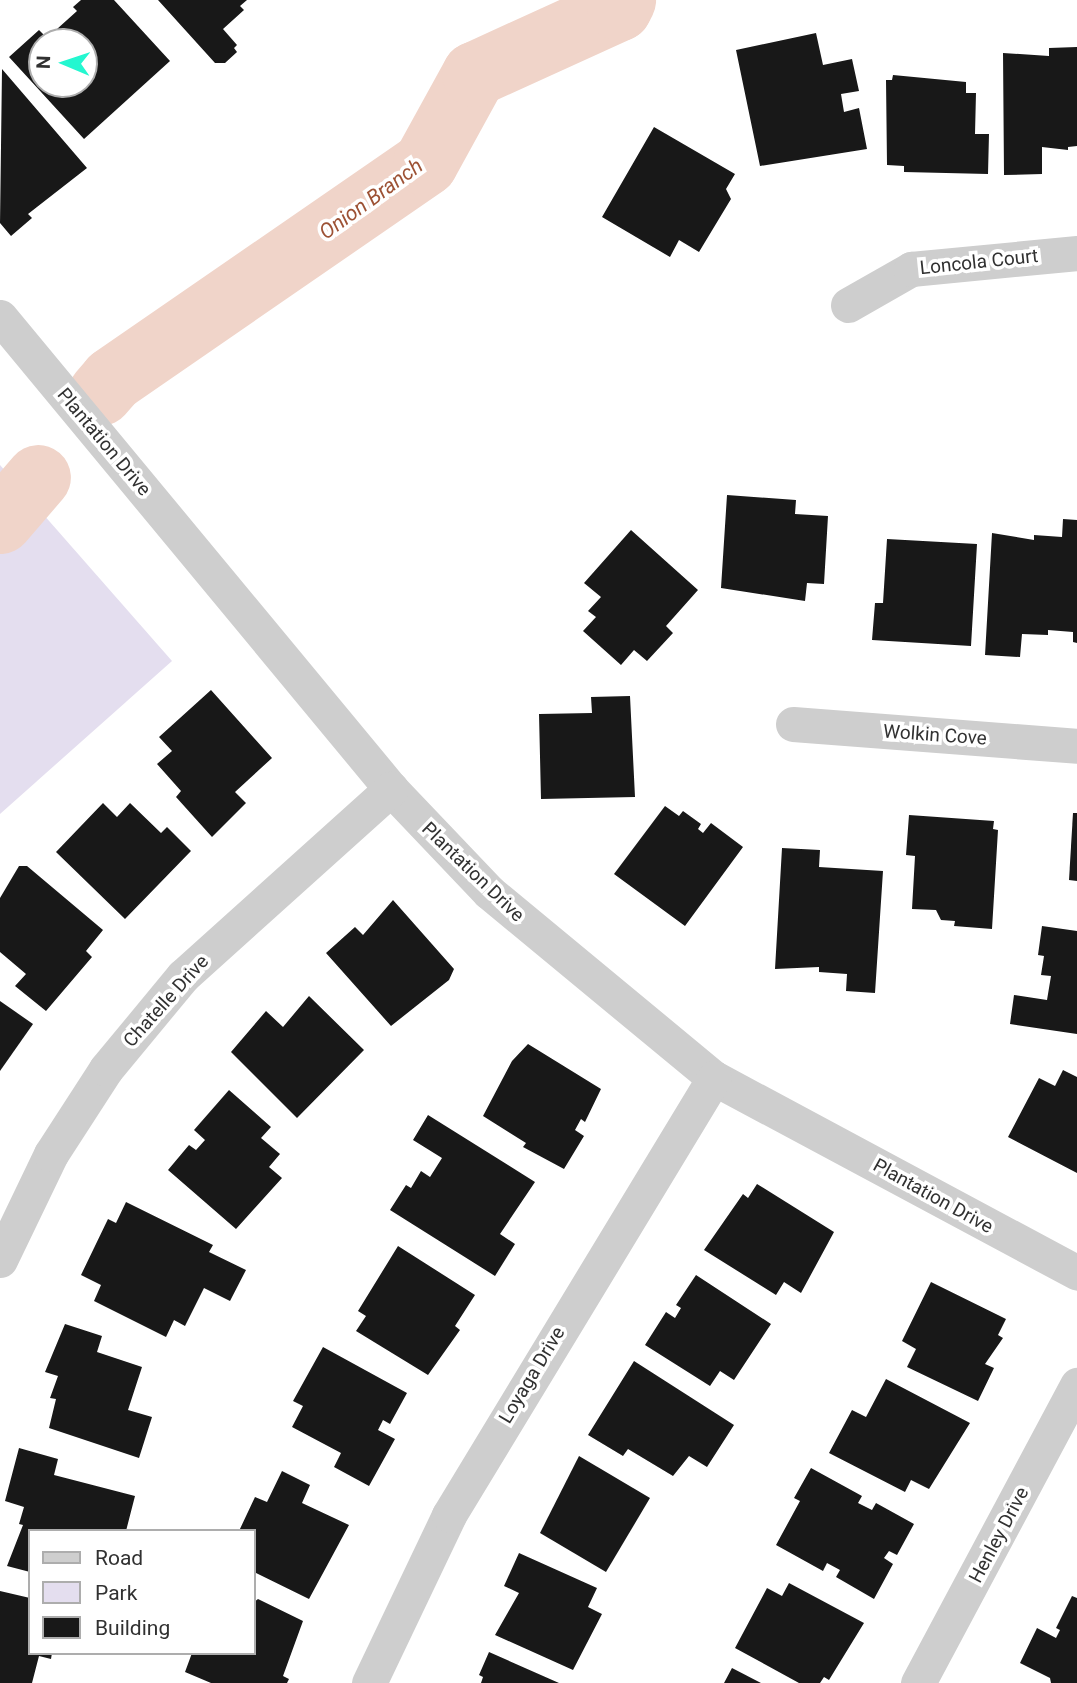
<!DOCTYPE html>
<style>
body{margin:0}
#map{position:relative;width:1077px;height:1683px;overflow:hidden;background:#fff;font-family:Roboto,sans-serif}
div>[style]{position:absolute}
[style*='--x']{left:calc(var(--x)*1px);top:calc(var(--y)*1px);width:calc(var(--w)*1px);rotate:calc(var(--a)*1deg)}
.green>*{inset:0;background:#e4deef}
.river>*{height:65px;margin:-32.5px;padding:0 32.5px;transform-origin:32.5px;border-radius:32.5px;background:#f0d4c9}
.building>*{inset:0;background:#181818}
.minor>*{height:35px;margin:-17.5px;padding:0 17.5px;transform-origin:17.5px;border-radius:17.5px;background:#cecece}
span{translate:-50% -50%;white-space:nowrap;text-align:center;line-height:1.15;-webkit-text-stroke:7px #fff;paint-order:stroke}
.street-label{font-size:19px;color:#313131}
.water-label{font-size:21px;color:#9d5235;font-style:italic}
.legend{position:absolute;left:28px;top:1529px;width:228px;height:126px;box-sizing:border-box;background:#fff;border:2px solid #adadad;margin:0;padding:9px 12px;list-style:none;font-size:21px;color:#313131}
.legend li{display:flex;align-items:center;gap:14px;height:35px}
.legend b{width:35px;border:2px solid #adadad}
.north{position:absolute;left:28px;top:28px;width:70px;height:70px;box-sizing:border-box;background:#fff;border:2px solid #adadad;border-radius:50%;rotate:272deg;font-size:19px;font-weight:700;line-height:28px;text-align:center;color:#313131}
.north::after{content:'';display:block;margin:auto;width:24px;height:32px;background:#24f7d0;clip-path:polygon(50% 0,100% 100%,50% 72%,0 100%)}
</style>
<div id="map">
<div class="green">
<i style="clip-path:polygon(0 465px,172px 661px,0 814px)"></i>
</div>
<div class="river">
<i style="--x:100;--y:393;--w:18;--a:-49"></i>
<i style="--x:112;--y:379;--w:380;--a:-34.6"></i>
<i style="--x:425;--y:163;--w:102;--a:-61.2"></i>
<i style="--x:474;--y:74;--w:159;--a:-24.5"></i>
<i style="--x:619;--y:8;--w:9;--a:-63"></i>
<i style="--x:0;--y:521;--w:58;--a:-49.2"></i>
</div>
<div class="building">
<i style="clip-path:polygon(evenodd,81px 0,114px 0,170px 61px,84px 139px,9px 57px,39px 30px,47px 38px,77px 11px,73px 7px,81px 0,42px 42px,84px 42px,84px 84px,42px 84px,42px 42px)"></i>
<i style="clip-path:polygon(158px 0,247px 0,240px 6px,244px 10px,223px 29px,237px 45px,234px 48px,237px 52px,225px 63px,215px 63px)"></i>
<i style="clip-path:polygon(816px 33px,823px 65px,852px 59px,859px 91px,841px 94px,844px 112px,859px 108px,867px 149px,760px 166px,736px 50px)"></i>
<i style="clip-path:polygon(1077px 47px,1077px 146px,1068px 147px,1068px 150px,1042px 147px,1042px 174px,1004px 175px,1003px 53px,1049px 56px,1049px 48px)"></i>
<i style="clip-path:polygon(2px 69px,87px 168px,28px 214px,32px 218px,11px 236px,0 223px)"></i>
<i style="clip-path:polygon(893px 75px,966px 82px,966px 93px,976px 93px,975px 134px,989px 134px,988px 174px,904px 172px,904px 166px,887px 165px,886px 80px,892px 80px)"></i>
<i style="clip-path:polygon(654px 127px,735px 174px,726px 189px,731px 199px,699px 252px,679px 240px,670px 257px,602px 217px)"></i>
<i style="clip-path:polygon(727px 495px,796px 500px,795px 514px,828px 516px,824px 584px,807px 583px,805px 601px,721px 588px)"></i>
<i style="clip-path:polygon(1063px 519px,1077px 520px,1077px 643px,1073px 642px,1073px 632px,1048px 630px,1048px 635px,1022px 634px,1020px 657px,985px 655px,992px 533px,1034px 540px,1034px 535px,1062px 537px)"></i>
<i style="clip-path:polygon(631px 530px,698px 590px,666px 626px,673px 633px,647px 661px,634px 650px,621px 665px,583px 631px,596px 617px,588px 611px,601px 597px,584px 583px)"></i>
<i style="clip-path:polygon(887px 539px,977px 544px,971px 646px,872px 640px,875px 603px,883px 603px)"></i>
<i style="clip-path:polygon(211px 690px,272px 758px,235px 792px,246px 803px,212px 837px,176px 797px,181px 791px,157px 764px,172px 751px,159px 737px)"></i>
<i style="clip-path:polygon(630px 696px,635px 797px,541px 799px,539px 714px,592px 713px,591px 697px)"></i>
<i style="clip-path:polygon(103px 803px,117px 817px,130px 803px,161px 833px,167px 827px,191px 851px,125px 919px,56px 852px)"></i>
<i style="clip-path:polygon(665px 806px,679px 816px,683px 811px,701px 824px,698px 829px,703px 833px,711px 823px,743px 847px,685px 926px,614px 874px)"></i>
<i style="clip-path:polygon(1073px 813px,1077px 813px,1077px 881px,1069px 880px)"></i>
<i style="clip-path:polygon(909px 815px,994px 821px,993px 829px,998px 830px,992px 929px,954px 926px,955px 921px,941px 920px,936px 910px,912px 909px,915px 856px,906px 855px)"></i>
<i style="clip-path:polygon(782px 848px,820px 850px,819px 867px,883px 871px,875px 993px,846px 991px,847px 974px,819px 972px,819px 967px,775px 969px)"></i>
<i style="clip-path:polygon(19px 866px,27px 866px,103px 930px,86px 951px,92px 957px,46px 1011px,15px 986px,26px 974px,0 952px,0 898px)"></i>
<i style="clip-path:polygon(393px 900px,454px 969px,449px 980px,391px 1026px,326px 953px,355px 927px,363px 935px)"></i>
<i style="clip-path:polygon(1042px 926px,1077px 931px,1077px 1034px,1010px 1024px,1014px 995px,1047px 1000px,1051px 976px,1041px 975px,1044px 956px,1038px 955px)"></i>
<i style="clip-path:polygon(309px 996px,364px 1050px,297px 1118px,231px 1052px,266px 1011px,283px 1027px)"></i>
<i style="clip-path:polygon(0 1001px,33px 1024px,0 1071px)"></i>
<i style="clip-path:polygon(528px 1044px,601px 1089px,585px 1122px,581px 1119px,575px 1130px,584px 1136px,564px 1169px,523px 1147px,526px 1143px,483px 1116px,512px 1061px)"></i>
<i style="clip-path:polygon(1063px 1070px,1077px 1077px,1077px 1173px,1008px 1137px,1039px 1078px,1055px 1086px)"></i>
<i style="clip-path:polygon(229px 1090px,271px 1127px,261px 1138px,280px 1154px,269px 1167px,282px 1178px,236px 1229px,168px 1170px,189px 1145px,196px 1150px,205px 1140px,194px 1130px)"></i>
<i style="clip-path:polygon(428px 1115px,535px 1182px,500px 1234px,515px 1244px,495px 1276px,390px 1210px,406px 1185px,411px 1188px,421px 1171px,430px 1177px,442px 1158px,413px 1140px)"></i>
<i style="clip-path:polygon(757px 1184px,834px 1232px,801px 1293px,784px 1282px,776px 1295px,704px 1250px,743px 1194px,748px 1198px)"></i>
<i style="clip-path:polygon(126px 1202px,213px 1245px,209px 1252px,246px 1270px,230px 1301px,204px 1288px,185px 1326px,174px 1320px,166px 1337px,94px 1301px,101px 1285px,81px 1275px,108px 1219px,116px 1223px)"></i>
<i style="clip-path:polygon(398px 1246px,475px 1295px,455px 1326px,460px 1330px,428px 1375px,356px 1331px,366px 1316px,358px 1311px)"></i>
<i style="clip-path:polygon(696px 1275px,771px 1324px,734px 1380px,720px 1371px,710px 1386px,645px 1345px,666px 1312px,675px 1318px,681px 1308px,676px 1305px)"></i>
<i style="clip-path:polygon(931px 1282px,1006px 1319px,998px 1335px,1003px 1338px,985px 1364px,994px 1368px,978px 1401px,907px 1367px,916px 1349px,902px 1341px)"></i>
<i style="clip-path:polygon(65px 1324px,102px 1336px,97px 1352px,142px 1367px,128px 1410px,152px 1417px,139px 1458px,49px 1428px,56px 1399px,50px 1398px,58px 1376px,45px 1372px)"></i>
<i style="clip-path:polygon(323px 1347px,407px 1393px,390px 1424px,383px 1420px,378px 1430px,395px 1439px,369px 1486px,334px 1467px,341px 1453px,292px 1427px,303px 1406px,293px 1401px)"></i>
<i style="clip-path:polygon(634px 1361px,734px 1425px,707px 1467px,689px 1456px,673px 1476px,628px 1449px,623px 1456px,588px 1435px)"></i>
<i style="clip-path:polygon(886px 1379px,970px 1423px,929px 1489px,911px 1480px,905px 1492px,829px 1453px,852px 1410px,866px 1417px)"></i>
<i style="clip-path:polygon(19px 1448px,58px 1459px,54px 1475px,135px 1496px,126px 1531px,30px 1531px,30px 1572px,7px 1566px,23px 1525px,19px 1524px,24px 1507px,5px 1501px)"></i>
<i style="clip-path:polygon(579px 1456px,650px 1498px,606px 1572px,540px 1533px)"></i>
<i style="clip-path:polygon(811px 1468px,862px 1496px,858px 1503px,872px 1510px,876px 1503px,914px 1524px,897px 1555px,889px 1551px,884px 1558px,893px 1564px,874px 1599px,836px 1577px,840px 1570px,827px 1563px,823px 1571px,776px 1545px,800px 1501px,794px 1498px)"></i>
<i style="clip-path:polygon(282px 1471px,310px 1485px,302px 1503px,349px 1525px,309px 1599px,254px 1572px,254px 1531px,239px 1531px,255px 1497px,267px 1502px)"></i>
<i style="clip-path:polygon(519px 1553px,597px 1588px,588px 1607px,602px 1614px,573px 1670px,495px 1635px,519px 1593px,504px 1586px)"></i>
<i style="clip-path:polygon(789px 1583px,864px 1623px,829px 1680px,824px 1677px,820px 1683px,799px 1683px,735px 1648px,767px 1588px,782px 1596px)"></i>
<i style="clip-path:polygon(0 1591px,30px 1598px,30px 1653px,52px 1653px,51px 1659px,39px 1656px,32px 1683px,0 1683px)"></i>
<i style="clip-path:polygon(1072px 1596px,1077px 1598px,1077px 1683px,1051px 1683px,1050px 1678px,1020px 1663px,1037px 1628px,1056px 1638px,1060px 1630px,1056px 1628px)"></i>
<i style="clip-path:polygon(258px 1599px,303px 1621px,283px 1676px,289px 1679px,287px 1683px,211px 1683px,185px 1672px,192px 1653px,254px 1653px,254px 1602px)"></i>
<i style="clip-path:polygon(489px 1652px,559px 1683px,481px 1683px,483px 1677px,479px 1675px)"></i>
<i style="clip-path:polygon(732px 1668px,761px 1683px,724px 1683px)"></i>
</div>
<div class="minor">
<i style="--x:848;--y:305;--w:73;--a:-29.7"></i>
<i style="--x:911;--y:269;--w:167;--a:-5.5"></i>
<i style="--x:0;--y:317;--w:613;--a:50.36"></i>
<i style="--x:391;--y:789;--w:142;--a:46.4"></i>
<i style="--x:489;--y:892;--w:292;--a:39.6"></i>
<i style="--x:714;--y:1078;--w:412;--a:28.2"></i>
<i style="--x:793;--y:724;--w:285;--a:4.4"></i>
<i style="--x:0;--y:1260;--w:118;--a:-64.3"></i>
<i style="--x:51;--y:1154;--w:101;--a:-57.1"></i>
<i style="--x:106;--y:1069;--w:121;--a:-50.4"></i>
<i style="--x:183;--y:976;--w:280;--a:-42"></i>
<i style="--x:369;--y:1683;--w:186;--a:-64.5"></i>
<i style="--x:449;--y:1515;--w:511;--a:-58.77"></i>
<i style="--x:918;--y:1683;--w:338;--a:-61.9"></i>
</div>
<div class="street-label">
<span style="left:979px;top:262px;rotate:-6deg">Loncola Court</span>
<span style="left:104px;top:442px;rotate:50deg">Plantation Drive</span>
<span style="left:935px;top:735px;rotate:4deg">Wolkin Cove</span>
<span style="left:473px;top:872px;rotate:44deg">Plantation Drive</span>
<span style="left:166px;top:1001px;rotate:-48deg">Chatelle Drive</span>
<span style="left:933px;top:1196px;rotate:29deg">Plantation Drive</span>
<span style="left:532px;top:1375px;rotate:-59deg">Loyaga Drive</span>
<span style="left:999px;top:1535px;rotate:-62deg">Henley Drive</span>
</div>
<div class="water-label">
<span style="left:371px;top:199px;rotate:-36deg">Onion Branch</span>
</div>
<ul class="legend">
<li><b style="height:9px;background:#cecece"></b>Road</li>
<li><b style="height:19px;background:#e4deef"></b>Park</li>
<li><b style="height:19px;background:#181818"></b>Building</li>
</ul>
<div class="north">N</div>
</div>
